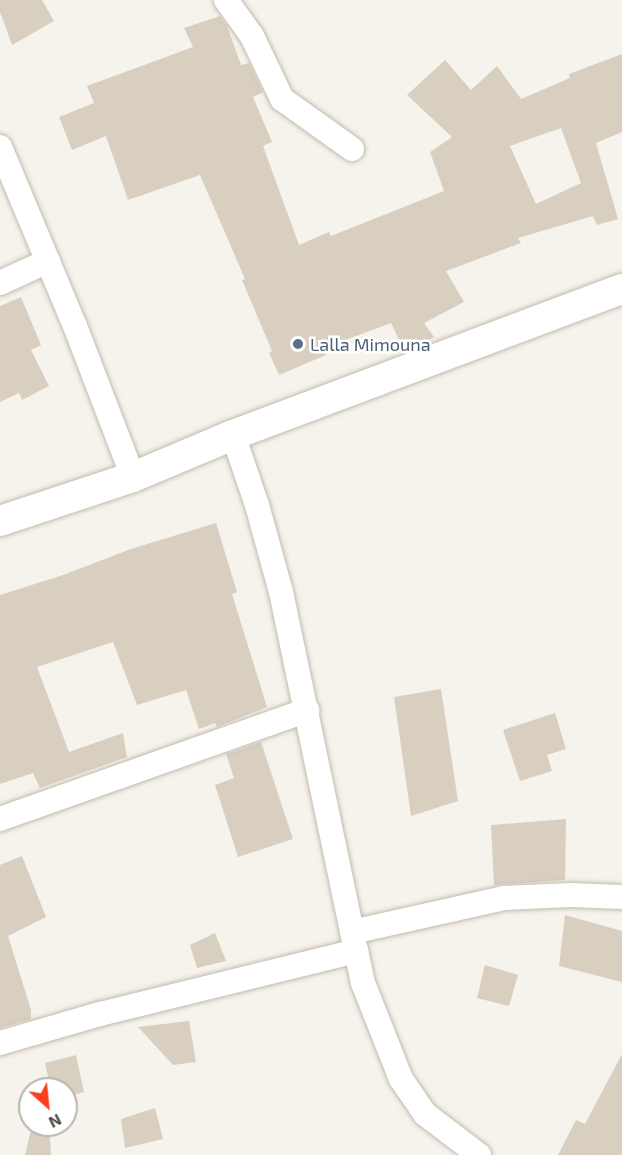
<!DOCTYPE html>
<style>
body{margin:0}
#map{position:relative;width:622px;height:1155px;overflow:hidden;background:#f6f3ec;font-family:"Exo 2",sans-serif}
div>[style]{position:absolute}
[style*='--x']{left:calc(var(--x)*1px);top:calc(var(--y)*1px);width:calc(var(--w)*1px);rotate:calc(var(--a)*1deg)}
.building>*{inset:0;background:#d8cfc1}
.roads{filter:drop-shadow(0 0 2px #c2bbae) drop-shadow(0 0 2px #c2bbae)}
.minor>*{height:24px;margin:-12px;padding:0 12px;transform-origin:12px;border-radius:12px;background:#fff}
.tertiary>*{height:30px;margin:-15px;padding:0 15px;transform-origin:15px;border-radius:15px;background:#fff}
.dots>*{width:16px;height:16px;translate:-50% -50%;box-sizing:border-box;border:3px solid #fff;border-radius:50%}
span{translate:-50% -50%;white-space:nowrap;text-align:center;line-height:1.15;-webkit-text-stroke:5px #fff;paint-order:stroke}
.service-label{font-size:18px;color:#4e5e75}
.left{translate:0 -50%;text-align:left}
.north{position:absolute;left:18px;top:1077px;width:60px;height:60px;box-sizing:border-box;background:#fff;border:2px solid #b7b4b0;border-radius:50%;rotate:153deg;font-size:16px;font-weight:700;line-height:24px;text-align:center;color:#4b4439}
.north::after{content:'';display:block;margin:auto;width:21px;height:27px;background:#fc3f1d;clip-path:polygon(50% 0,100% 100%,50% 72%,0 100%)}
</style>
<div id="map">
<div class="building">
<i style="clip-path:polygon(0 0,42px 0,54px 21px,12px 45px,0 12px)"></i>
<i style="clip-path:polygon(evenodd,220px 16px,227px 26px,241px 65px,249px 63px,263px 92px,253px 97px,272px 142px,263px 146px,299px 245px,329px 232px,331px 236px,444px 191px,430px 152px,452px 137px,407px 95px,445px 60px,471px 90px,497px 66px,521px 99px,570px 78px,569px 74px,622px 54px,622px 132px,596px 143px,618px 219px,597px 225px,593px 216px,518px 238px,521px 243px,446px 271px,464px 302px,424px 323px,434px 337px,408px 351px,405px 352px,391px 323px,324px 348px,326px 355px,279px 375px,269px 353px,272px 351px,242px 280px,245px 279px,200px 175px,128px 200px,106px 136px,72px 150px,59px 117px,94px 103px,87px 86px,193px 47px,184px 28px,220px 16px,561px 128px,581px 183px,536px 204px,510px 146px,561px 128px)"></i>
<i style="clip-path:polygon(21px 297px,41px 345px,31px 350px,49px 386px,22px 400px,19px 393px,0 402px,0 306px)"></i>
<i style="clip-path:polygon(216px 523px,237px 592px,232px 594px,267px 707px,217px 727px,215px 723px,199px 729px,186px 690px,137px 705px,113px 642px,37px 667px,69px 752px,123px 733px,127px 757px,40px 788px,33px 773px,0 784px,0 595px,63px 575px,131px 549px)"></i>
<i style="clip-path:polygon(441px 689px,458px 801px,411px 816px,394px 697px)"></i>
<i style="clip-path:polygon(555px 713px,566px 749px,547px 755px,552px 771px,520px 781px,503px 730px)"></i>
<i style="clip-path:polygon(261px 742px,293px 839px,238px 857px,215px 785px,234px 778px,226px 754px)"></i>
<i style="clip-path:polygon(566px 819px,565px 880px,494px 885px,491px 825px)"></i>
<i style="clip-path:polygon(22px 856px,46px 917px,8px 936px,31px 1010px,31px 1019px,0 1028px,0 865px)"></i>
<i style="clip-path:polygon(565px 915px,622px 931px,622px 982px,559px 966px)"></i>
<i style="clip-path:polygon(215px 933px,226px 961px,197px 968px,190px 945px)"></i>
<i style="clip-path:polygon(485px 965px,518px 975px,509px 1006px,477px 998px)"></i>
<i style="clip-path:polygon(189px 1021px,196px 1062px,173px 1065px,138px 1027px)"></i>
<i style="clip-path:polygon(622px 1054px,622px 1155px,558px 1155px,576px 1120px,585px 1124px)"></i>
<i style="clip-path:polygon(76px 1055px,84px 1092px,66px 1097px,66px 1089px,51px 1089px,45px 1063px)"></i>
<i style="clip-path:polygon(155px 1108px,163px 1139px,125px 1148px,121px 1119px)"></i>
<i style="clip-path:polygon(32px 1125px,49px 1125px,51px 1155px,25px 1155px)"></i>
</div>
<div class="roads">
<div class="minor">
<i style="--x:226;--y:0;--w:44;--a:54.2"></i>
<i style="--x:252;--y:36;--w:70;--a:64.5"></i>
<i style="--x:282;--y:99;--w:86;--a:35.5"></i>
<i style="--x:0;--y:147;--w:194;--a:67.3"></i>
<i style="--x:75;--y:326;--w:162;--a:69"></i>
<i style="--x:0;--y:283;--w:53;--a:-24.6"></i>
<i style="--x:233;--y:435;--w:74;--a:71.1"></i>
<i style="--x:257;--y:505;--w:90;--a:74.6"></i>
<i style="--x:281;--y:592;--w:347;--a:78.2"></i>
<i style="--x:0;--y:819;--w:326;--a:-19.5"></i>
<i style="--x:0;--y:1043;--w:104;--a:-16.2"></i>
<i style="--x:100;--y:1014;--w:264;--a:-13.8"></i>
<i style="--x:479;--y:1155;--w:68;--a:-142.8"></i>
<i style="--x:425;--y:1114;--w:42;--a:-124.4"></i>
<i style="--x:401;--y:1079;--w:103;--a:-111.6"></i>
<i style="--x:363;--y:983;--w:52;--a:-102.2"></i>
<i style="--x:352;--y:932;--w:156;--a:-12.6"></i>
<i style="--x:504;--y:898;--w:66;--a:-2.6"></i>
<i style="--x:570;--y:895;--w:52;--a:2.2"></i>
</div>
<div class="tertiary">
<i style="--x:0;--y:521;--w:140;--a:-18.3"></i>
<i style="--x:133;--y:477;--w:108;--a:-22.8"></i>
<i style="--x:233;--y:435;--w:415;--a:-20.6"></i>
</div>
</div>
<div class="dots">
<i style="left:298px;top:344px;background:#5c6f8a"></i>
</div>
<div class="service-label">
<span class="left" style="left:310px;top:344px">Lalla Mimouna</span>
</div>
<div class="north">N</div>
</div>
